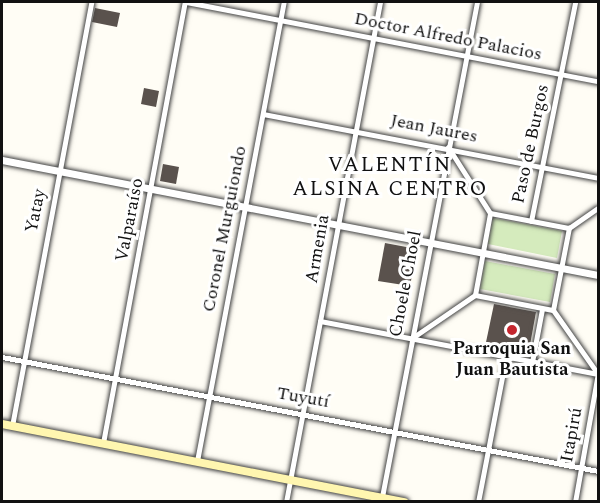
<!DOCTYPE html>
<meta charset="utf-8">
<style>
body{margin:0}
#map{position:relative;width:600px;height:503px;overflow:hidden;background:#fffdf5;font-family:Spectral,serif}
div>[style]{position:absolute}
[style*='--x']{left:calc(var(--x)*1px);top:calc(var(--y)*1px);width:calc(var(--w)*1px);rotate:calc(var(--a)*1deg)}
.green>*{inset:0;background:#d5ebbd}
.building>*{inset:0;background:#5a524d}
.roads{filter:drop-shadow(0 0 2px #444) drop-shadow(0 0 2px #444)}
.minor>*{height:5px;margin:-2.5px;padding:0 2.5px;transform-origin:2.5px;border-radius:2.5px;background:#fff}
.tertiary>*{height:7px;margin:-3.5px;padding:0 3.5px;transform-origin:3.5px;border-radius:3.5px;background:#fff}
.secondary>*{height:8px;margin:-4px;padding:0 4px;transform-origin:4px;border-radius:4px;background:#fff6b0}
.dots>*{width:16px;height:16px;translate:-50% -50%;box-sizing:border-box;border:3px solid #fff;border-radius:50%}
span{translate:-50% -50%;white-space:nowrap;text-align:center;line-height:1.15;-webkit-text-stroke:6px #fff;paint-order:stroke}
.street-label{font-size:18px;color:#111}
.poi-label{font-size:18px;color:#111;font-weight:700}
.quarter-label{font-size:21px;color:#111;letter-spacing:1.5px}
.frame{position:absolute;inset:0;border:3px solid #111;pointer-events:none}
</style>
<div id="map">
<div class="green">
<i style="clip-path:polygon(493px 218px,562px 231px,557px 258px,488px 244px)"></i>
<i style="clip-path:polygon(485px 261px,555px 274px,550px 302px,480px 289px)"></i>
</div>
<div class="building">
<i style="clip-path:polygon(95px 8px,120px 13px,117px 27px,92px 22px)"></i>
<i style="clip-path:polygon(144px 88px,159px 91px,156px 107px,141px 104px)"></i>
<i style="clip-path:polygon(163px 164px,179px 167px,176px 184px,160px 181px)"></i>
<i style="clip-path:polygon(385px 243px,417px 249px,410px 286px,378px 281px)"></i>
<i style="clip-path:polygon(494px 304px,536px 312px,528px 356px,485px 347px)"></i>
</div>
<div class="roads">
<div class="minor">
<i style="--x:186;--y:2;--w:420;--a:10.9"></i>
<i style="--x:263;--y:114;--w:341;--a:10.8"></i>
<i style="--x:448;--y:147;--w:78;--a:57.5"></i>
<i style="--x:490;--y:213;--w:80;--a:10.8"></i>
<i style="--x:531;--y:221;--w:223;--a:-78.6"></i>
<i style="--x:569;--y:228;--w:35;--a:-35"></i>
<i style="--x:475;--y:295;--w:83;--a:-79.6"></i>
<i style="--x:475;--y:295;--w:79;--a:10.9"></i>
<i style="--x:553;--y:310;--w:84;--a:-79"></i>
<i style="--x:553;--y:310;--w:78;--a:54.9"></i>
<i style="--x:320;--y:321;--w:283;--a:10.8"></i>
<i style="--x:412;--y:338;--w:76;--a:-34.3"></i>
<i style="--x:2;--y:357;--w:607;--a:10.83"></i>
<i style="--x:532;--y:362;--w:54;--a:-79.3"></i>
<i style="--x:12;--y:426;--w:431;--a:-79.4"></i>
<i style="--x:103;--y:443;--w:449;--a:-79.5"></i>
<i style="--x:197;--y:461;--w:467;--a:-79.3"></i>
<i style="--x:286;--y:502;--w:509;--a:-79.35"></i>
<i style="--x:381;--y:502;--w:509;--a:-79.13"></i>
<i style="--x:478;--y:502;--w:148;--a:-79.1"></i>
<i style="--x:575;--y:502;--w:131;--a:-79.9"></i>
</div>
<div class="tertiary">
<i style="--x:2;--y:160;--w:607;--a:10.92"></i>
</div>
<div class="secondary">
<i style="--x:2;--y:424;--w:410;--a:11"></i>
</div>
</div>
<div class="dots">
<i style="left:512px;top:330px;background:#c4262e"></i>
</div>
<div class="street-label">
<span style="left:448px;top:37px;rotate:11deg">Doctor Alfredo Palacios</span>
<span style="left:434px;top:129px;rotate:11deg">Jean Jaures</span>
<span style="left:531px;top:144px;rotate:-78deg">Paso de Burgos</span>
<span style="left:36px;top:211px;rotate:-79deg">Yatay</span>
<span style="left:130px;top:220px;rotate:-79deg">Valparaíso</span>
<span style="left:225px;top:229px;rotate:-79deg">Coronel Murguiondo</span>
<span style="left:318px;top:249px;rotate:-80deg">Armenia</span>
<span style="left:406px;top:284px;rotate:-79deg">Choele Choel</span>
<span style="left:303px;top:398px;rotate:10deg">Tuyutí</span>
<span style="left:572px;top:435px;rotate:-80deg">Itapirú</span>
</div>
<div class="poi-label">
<span style="left:512px;top:360px">Parroquia San<br>Juan Bautista</span>
</div>
<div class="quarter-label">
<span style="left:390px;top:177px">VALENTÍN<br>ALSINA CENTRO</span>
</div>
<div class="frame"></div>
</div>
